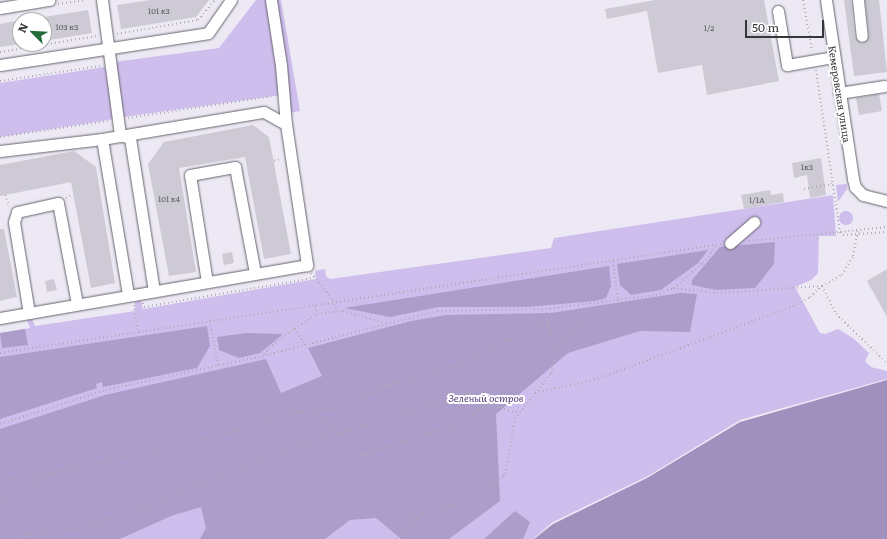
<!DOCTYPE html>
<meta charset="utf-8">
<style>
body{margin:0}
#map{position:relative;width:887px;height:539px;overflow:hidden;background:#ede9f4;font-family:Literata,serif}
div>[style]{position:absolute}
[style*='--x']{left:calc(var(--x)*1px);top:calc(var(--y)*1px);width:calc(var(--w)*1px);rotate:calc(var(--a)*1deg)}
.green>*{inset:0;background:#cebeed}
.round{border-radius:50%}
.forest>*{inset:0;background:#ac9dcb}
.water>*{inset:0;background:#9f90bd}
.building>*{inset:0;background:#cdcad5}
.path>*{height:2px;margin-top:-1px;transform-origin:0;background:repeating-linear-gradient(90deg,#afacb5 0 1px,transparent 0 4px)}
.roads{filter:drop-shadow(0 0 1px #66636d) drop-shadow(0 0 1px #66636d)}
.minor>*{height:11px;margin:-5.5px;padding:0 5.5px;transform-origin:5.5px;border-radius:5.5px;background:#fff}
span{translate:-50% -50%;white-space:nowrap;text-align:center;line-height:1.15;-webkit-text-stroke:4px #fff;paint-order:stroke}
.number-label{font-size:8px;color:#5c5a60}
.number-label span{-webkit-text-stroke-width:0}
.street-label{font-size:10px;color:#363539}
.park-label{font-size:10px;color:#56407b;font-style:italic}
.north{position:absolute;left:12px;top:12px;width:40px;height:40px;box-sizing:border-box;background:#fff;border:1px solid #afaeb0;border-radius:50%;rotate:294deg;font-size:11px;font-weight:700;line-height:16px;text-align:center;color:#363539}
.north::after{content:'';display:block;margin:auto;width:14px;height:18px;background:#246c3a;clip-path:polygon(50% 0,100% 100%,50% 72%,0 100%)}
.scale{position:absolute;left:745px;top:20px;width:79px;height:18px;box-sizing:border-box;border:2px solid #363539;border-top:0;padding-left:5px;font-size:12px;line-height:14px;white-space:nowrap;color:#363539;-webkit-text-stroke:3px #fff;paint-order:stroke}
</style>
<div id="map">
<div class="green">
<i style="clip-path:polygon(256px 0,281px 0,300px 111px,286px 114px,280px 95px,124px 117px,114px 62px,219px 48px)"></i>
<i style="clip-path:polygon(105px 67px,114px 119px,0 137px,0 83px)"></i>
<i style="clip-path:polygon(847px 184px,847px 189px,838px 202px,836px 185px)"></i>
<i style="clip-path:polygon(833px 195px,836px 236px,819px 236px,818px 273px,811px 280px,795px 287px,820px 333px,825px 334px,838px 329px,853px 338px,869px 353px,865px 361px,871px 367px,887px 371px,887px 379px,740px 420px,648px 476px,553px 522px,533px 539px,0 539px,0 333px,30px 328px,27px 320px,32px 319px,35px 326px,135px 311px,135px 302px,141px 301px,143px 309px,316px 279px,315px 271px,325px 269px,326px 276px,330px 279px,551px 248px,554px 238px)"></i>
<i class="round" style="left:839px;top:211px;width:14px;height:14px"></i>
</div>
<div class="forest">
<i style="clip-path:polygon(775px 242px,774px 264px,755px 288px,716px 290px,692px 285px,692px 280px,720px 247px)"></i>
<i style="clip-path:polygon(708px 250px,698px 263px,661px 290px,631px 295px,620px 285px,617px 264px)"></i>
<i style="clip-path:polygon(609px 266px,611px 286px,606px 298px,595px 301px,527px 307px,439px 307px,390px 317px,344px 308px)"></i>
<i style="clip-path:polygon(680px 293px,697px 294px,690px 332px,640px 331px,568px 353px,496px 414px,500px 501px,449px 539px,401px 539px,376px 518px,350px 520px,325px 539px,200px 539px,206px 528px,201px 507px,171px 516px,120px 539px,0 539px,0 429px,105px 395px,266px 359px,281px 393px,322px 376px,308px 348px,411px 321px,446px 315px,551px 313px)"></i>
<i style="clip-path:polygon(207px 326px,210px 346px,197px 368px,103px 387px,102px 382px,96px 384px,97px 388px,0 419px,0 357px)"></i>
<i style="clip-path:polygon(25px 329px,28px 345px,2px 348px,0 333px)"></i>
<i style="clip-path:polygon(246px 333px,283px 334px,260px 353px,239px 358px,219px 350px,217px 337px)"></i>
<i style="clip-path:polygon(515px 511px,530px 522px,523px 539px,484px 539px)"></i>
</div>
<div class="water">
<i style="clip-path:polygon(887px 380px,887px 539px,534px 539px,553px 524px,647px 478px,740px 422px)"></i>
</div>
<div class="building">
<i style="clip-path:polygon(151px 0,209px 0,196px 17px,121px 29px,117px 5px)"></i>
<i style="clip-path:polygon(655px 0,764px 0,779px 81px,707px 95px,702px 65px,658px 73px,647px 11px,607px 19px,605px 9px)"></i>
<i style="clip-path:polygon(844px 0,851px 0,855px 37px,862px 43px,869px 36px,865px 0,879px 0,887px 72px,854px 76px)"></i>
<i style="clip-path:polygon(88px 10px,92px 33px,44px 41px,44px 17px)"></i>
<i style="clip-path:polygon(20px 20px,20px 44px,0 47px,0 24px)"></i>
<i style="clip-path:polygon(879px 94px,882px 111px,859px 115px,856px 98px)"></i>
<i style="clip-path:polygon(253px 125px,269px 137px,291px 254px,264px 259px,245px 157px,179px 168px,196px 272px,169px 276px,148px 164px,164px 142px)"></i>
<i style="clip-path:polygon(74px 151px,96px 167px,115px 283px,91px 288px,71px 182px,0 196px,0 165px)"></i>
<i style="clip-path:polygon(821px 158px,826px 195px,810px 198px,807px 175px,794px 178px,792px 163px)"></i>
<i style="clip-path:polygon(770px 190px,771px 195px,783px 193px,784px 202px,744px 209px,741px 195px)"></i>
<i style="clip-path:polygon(0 229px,4px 229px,17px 297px,0 301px)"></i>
<i style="clip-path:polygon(232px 252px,234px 263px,224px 265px,222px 254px)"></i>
<i style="clip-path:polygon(887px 269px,887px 317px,867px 281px)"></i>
<i style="clip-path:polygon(54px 279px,57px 290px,47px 292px,45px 281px)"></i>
</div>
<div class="path">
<i style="--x:803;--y:0;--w:51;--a:79.8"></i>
<i style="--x:58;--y:4;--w:28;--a:-8"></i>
<i style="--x:117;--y:34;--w:82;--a:-9.8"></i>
<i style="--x:198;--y:20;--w:26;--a:-50"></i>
<i style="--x:0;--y:52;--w:98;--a:-9.4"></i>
<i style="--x:816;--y:70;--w:164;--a:81.6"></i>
<i style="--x:840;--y:232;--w:4;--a:45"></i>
<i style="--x:843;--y:235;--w:44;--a:-3.9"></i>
<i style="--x:0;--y:81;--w:101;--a:-8.5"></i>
<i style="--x:128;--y:118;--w:148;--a:-8.6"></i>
<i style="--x:0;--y:137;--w:109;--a:-8.4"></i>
<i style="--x:274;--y:161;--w:6;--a:-18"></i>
<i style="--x:804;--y:189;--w:29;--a:-10"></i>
<i style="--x:5;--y:195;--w:12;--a:70"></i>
<i style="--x:66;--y:198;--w:8;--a:-30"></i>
<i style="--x:749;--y:241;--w:139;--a:-5.8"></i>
<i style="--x:613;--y:261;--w:39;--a:83"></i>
<i style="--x:311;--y:273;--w:35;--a:51"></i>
<i style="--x:333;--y:300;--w:12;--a:70"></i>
<i style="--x:674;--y:288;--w:38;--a:-41"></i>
<i style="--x:703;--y:263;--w:21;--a:-53"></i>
<i style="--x:143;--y:303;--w:4;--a:76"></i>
<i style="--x:144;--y:307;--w:172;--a:-9.7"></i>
<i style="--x:134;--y:305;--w:27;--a:82"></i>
<i style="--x:315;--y:306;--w:8;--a:76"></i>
<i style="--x:210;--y:321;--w:46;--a:79.9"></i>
<i style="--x:294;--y:329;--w:19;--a:54"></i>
<i style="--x:556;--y:350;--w:35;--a:-45"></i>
<i style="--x:581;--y:325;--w:24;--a:-60"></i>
<i style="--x:0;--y:353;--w:729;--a:-8.6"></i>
<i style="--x:264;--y:354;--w:20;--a:-45"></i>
<i style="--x:278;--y:340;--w:47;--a:-33.7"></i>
<i style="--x:317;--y:314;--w:26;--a:-7"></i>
<i style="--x:343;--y:311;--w:44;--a:15.9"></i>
<i style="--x:535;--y:393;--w:60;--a:-12.4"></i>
<i style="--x:594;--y:380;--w:213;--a:-20.3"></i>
<i style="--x:794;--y:306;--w:18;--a:-29"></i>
<i style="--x:810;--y:297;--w:16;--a:-43"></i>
<i style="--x:822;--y:286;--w:31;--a:63"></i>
<i style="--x:836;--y:314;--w:71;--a:43.9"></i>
<i style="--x:314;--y:412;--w:36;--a:38"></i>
<i style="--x:342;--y:434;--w:85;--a:45"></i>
<i style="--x:402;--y:494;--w:18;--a:68"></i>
<i style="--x:409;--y:511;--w:12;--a:90"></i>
<i style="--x:0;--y:424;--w:111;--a:-17.8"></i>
<i style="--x:106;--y:390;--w:160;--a:-12.3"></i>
<i style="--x:262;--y:356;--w:182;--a:-14.3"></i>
<i style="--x:438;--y:311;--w:108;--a:-1.1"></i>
<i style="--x:546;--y:309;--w:111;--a:-7.3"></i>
<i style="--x:656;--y:295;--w:18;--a:-22"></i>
<i style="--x:673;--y:288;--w:44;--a:6.5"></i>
<i style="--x:717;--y:293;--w:105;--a:-3.8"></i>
<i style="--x:822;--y:286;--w:23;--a:-29"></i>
<i style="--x:842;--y:275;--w:22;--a:-60"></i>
<i style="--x:853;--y:256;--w:26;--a:-79"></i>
<i style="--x:363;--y:455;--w:94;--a:-18"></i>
<i style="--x:452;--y:426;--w:43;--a:-30.7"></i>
<i style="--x:0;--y:481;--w:58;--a:-9"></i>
<i style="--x:0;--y:501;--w:65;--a:-26.6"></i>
<i style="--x:58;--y:472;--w:171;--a:-12.8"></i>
<i style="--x:225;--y:434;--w:77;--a:-16.6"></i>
<i style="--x:299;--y:412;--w:43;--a:-5.3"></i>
<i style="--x:342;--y:408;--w:50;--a:-26.1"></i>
<i style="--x:387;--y:386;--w:78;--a:-17"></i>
<i style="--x:462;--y:363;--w:50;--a:-27.6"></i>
<i style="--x:506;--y:340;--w:45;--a:-23.7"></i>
<i style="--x:16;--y:539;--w:21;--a:-19"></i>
<i style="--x:36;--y:532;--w:48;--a:-4.8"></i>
<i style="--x:84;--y:528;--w:59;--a:-18.7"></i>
<i style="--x:140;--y:509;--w:157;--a:-22.1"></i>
<i style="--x:285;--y:450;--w:194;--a:-17.1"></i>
<i style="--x:470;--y:393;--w:22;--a:30"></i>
<i style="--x:489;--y:404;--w:30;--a:17"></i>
<i style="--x:396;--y:539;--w:29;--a:-46"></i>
<i style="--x:416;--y:518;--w:16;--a:-27"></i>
<i style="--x:430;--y:511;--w:40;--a:-14.4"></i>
<i style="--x:469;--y:501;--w:30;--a:-34"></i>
<i style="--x:494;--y:484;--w:15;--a:-42"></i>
<i style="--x:505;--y:474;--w:56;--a:-79.7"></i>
<i style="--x:515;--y:419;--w:58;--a:-52"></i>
<i style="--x:551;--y:373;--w:14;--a:-73"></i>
<i style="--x:555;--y:360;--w:52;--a:-100"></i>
</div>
<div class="roads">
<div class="minor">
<i style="--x:102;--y:0;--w:136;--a:82.4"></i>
<i style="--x:120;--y:135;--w:10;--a:17"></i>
<i style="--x:130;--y:138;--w:155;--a:81.1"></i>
<i style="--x:271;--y:0;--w:66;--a:81.3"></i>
<i style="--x:281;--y:65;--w:59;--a:85.2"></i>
<i style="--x:826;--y:0;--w:181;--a:81.4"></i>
<i style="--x:853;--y:179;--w:8;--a:76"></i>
<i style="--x:855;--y:187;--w:11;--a:45"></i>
<i style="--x:863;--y:195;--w:25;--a:14"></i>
<i style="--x:858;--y:0;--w:36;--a:84"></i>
<i style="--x:0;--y:8;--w:50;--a:-9.3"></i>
<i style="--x:778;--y:11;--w:55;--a:80.5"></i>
<i style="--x:787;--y:65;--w:48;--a:-9.7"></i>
<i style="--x:0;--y:65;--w:210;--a:-8.7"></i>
<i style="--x:208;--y:33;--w:40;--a:-55.1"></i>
<i style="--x:839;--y:93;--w:46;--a:-8.8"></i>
<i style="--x:102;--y:139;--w:158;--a:80.5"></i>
<i style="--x:0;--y:151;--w:103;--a:-6.7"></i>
<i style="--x:102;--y:139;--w:164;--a:-9.5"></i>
<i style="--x:264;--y:112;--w:25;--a:29"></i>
<i style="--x:286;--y:124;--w:143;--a:81.5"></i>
<i style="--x:307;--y:265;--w:312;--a:170.2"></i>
<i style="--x:730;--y:243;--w:32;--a:-41"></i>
<i style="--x:207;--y:282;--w:108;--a:-99"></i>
<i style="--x:190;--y:175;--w:46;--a:-10.1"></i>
<i style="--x:235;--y:167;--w:108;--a:79.3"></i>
<i style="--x:29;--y:313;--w:92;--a:-99.4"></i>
<i style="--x:14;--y:222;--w:10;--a:-73"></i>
<i style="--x:17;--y:212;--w:42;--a:-12.4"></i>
<i style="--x:58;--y:203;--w:103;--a:79.3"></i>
</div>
</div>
<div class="number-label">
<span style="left:159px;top:11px">101 к3</span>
<span style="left:67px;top:27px">103 к3</span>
<span style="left:709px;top:28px">1/2</span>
<span style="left:807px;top:167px">1к3</span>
<span style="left:169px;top:199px">101 к4</span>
<span style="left:757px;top:200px">1/1А</span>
</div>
<div class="street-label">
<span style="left:840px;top:94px;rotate:81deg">Кемеровская улица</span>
</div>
<div class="park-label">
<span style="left:486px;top:398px">Зеленый остров</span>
</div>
<div class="north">N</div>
<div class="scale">50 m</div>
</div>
